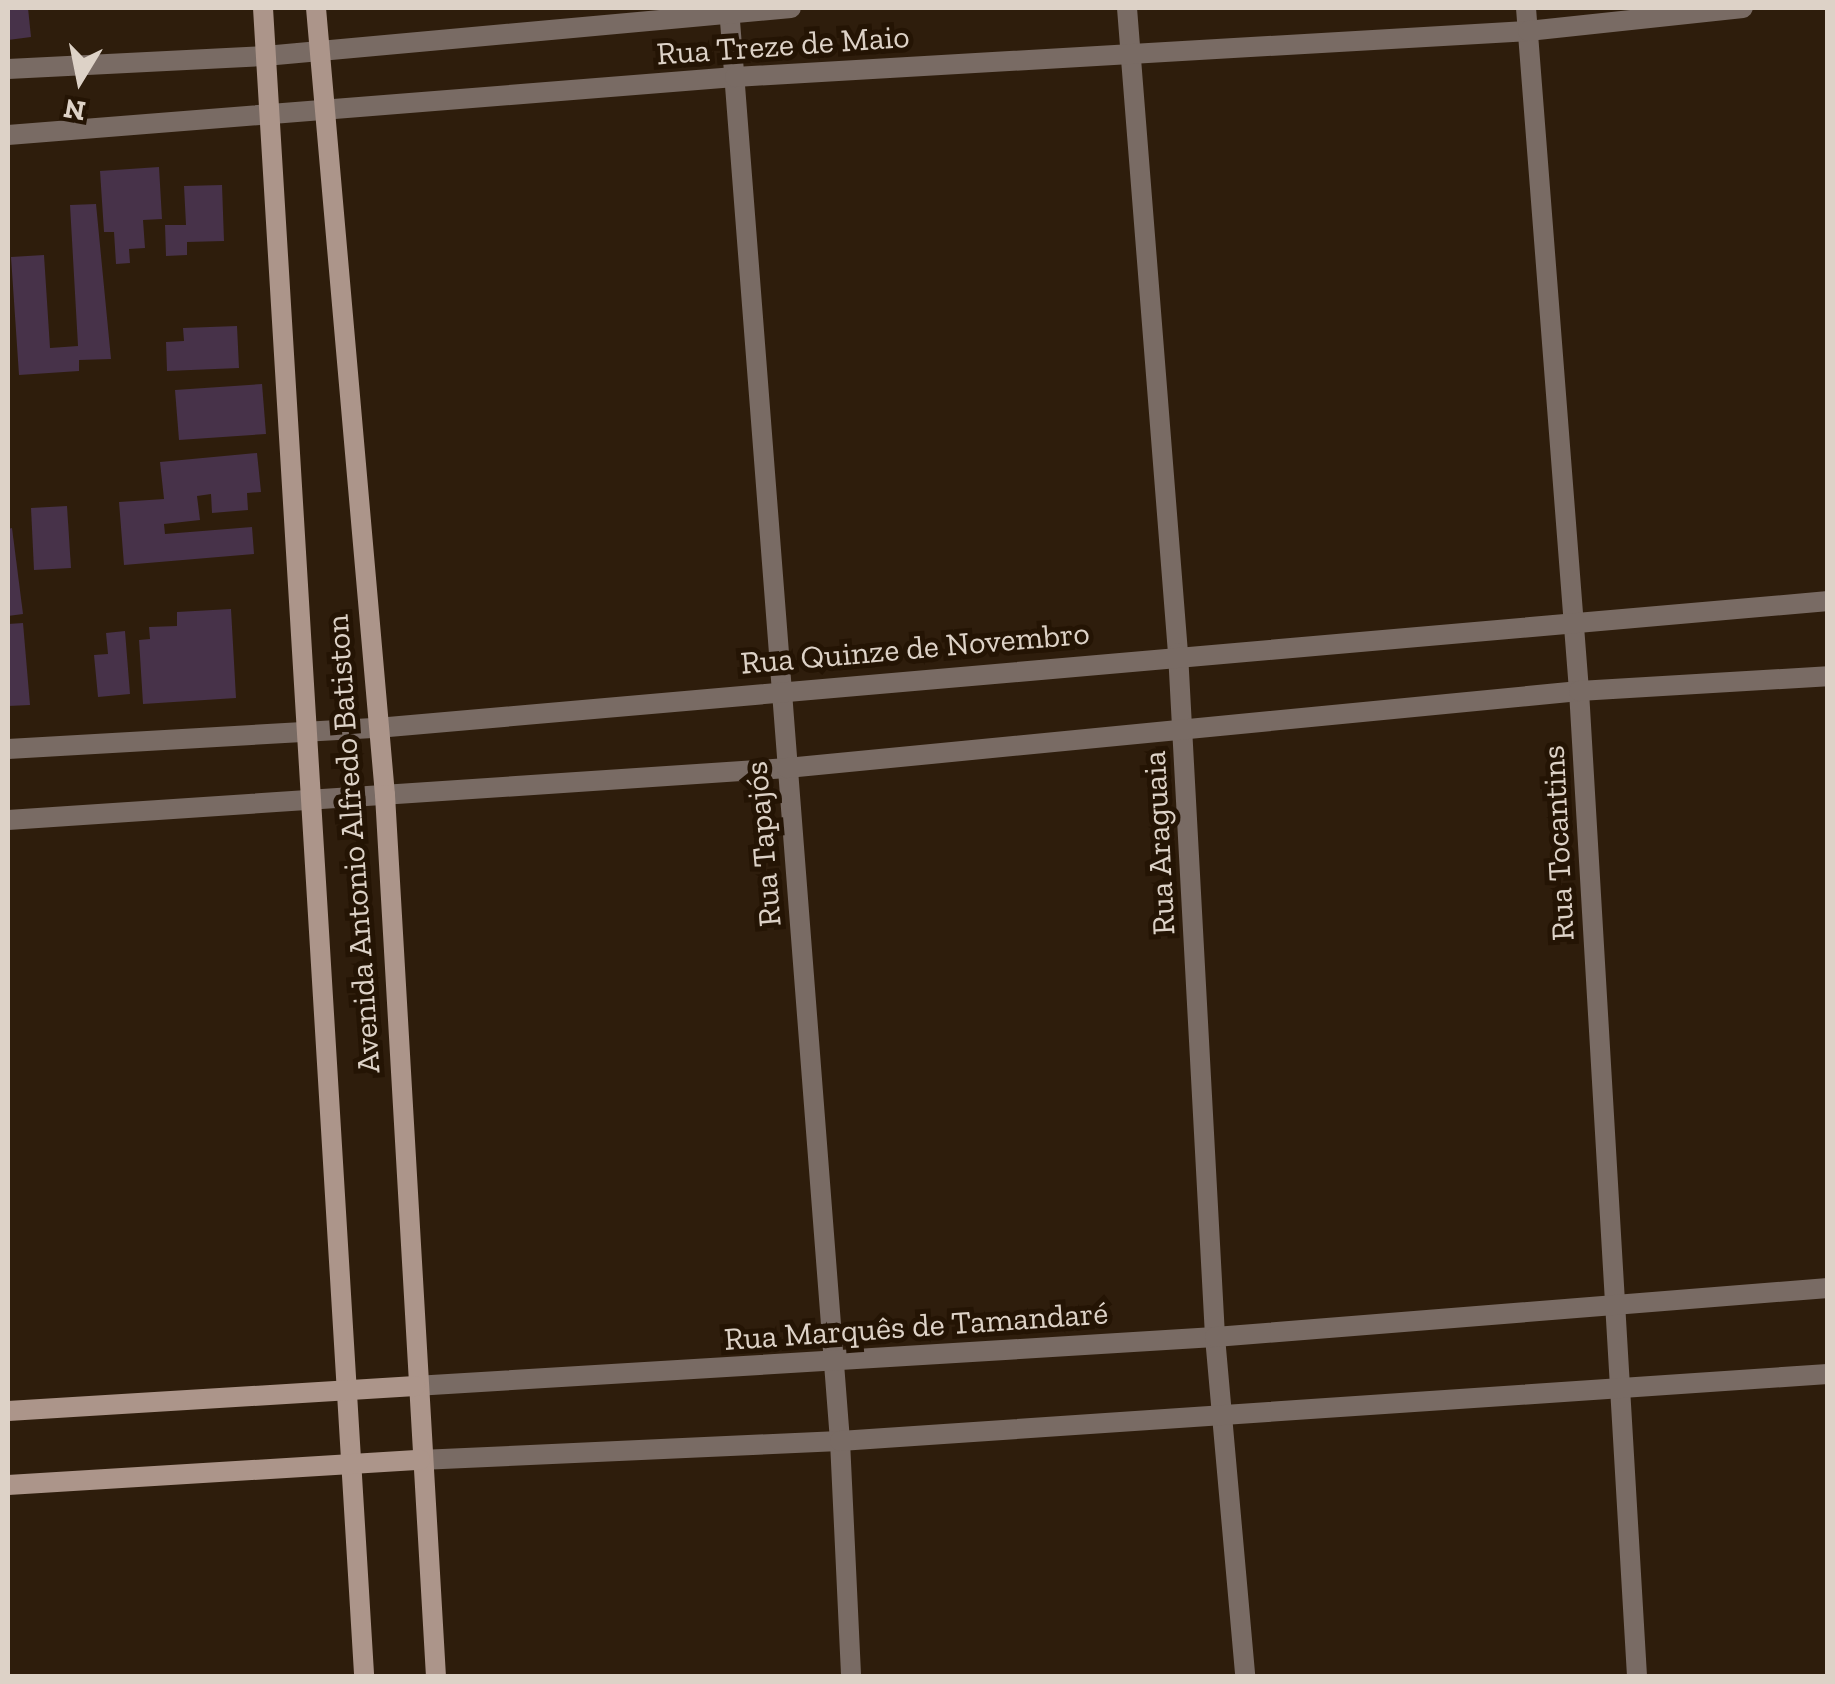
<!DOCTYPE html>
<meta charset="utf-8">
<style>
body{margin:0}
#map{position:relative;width:1835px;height:1684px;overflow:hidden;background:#2e1d0c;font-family:"Zilla Slab",serif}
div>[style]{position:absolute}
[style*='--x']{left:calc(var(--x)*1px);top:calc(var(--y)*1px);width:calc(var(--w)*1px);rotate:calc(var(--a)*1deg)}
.building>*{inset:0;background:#473249}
.street>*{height:20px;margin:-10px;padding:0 10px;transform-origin:10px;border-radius:10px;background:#796b64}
.secondary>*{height:20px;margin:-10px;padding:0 10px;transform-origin:10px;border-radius:10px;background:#ac958a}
span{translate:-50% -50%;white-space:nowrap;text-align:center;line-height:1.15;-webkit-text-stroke:10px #241404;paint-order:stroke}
.street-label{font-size:32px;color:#ddd2c7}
.frame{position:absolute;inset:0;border:10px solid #ddd2c7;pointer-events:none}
.north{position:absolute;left:30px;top:30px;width:100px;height:100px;-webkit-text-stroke:8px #241404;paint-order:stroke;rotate:190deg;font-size:28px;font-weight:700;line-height:40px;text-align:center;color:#ddd2c7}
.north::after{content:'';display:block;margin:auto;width:35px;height:45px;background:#ddd2c7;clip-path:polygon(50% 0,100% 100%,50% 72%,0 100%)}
</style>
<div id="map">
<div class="building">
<i style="clip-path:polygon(8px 8px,28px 8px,31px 37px,8px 40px)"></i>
<i style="clip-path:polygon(159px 167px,162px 219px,143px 220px,145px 248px,129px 249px,130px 263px,116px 264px,114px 232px,104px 232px,100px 171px)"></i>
<i style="clip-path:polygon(222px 185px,224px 241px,187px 242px,187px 255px,166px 256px,165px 225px,186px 225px,184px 186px)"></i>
<i style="clip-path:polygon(96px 204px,111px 359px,79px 360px,79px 371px,19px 375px,11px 257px,44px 255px,50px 348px,78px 346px,70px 205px)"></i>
<i style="clip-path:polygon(237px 326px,239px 368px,167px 371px,166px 342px,184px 341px,183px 328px)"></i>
<i style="clip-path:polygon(262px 384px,266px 434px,179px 440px,175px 390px)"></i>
<i style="clip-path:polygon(257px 453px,261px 492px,247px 493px,248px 510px,212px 513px,211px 494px,197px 496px,200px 520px,164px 524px,165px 534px,252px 527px,254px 554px,124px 565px,119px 502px,164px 499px,160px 462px)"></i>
<i style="clip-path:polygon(67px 506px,71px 568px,34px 570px,31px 508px)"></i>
<i style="clip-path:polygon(12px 528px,23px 614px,8px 616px,8px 529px)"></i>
<i style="clip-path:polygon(231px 609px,236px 698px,143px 704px,139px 640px,150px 639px,149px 627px,177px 626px,177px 612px)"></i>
<i style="clip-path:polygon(23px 623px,30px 705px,8px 706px,8px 624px)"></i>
<i style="clip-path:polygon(125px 631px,130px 694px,98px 697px,94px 655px,108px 654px,106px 633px)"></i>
</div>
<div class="street">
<i style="--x:729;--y:8;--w:1437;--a:85.57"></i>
<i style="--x:840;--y:1441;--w:235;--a:87.3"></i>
<i style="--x:1127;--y:8;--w:647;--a:85.48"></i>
<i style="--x:1178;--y:653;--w:685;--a:86.9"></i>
<i style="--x:1215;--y:1337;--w:340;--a:84.9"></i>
<i style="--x:1526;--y:8;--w:685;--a:85.56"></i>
<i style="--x:1579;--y:691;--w:987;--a:86.63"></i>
<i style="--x:8;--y:69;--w:257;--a:-2.9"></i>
<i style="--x:265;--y:56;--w:528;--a:-5.21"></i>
<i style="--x:8;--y:135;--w:729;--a:-4.56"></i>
<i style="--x:735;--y:77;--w:794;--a:-3.32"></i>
<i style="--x:1528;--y:31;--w:216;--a:-6.1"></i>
<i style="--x:8;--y:749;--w:370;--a:-3.3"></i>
<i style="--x:377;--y:728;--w:1457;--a:-5"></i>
<i style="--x:8;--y:820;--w:781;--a:-3.82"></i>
<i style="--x:787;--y:768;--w:796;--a:-5.55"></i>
<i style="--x:1579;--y:691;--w:249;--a:-3.4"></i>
<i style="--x:415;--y:1386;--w:801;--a:-3.5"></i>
<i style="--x:1215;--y:1337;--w:615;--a:-4.57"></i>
<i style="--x:420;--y:1460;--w:420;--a:-2.6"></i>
<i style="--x:840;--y:1441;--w:990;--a:-3.88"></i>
</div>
<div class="secondary">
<i style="--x:263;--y:8;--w:1671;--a:86.53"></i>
<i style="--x:316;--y:8;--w:790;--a:84.99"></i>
<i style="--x:385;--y:795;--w:882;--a:86.69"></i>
<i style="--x:8;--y:1411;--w:408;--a:-3.5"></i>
<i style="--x:8;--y:1485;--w:413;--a:-3.5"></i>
</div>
<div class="street-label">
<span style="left:783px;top:45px;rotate:-4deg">Rua Treze de Maio</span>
<span style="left:915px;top:648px;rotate:-5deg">Rua Quinze de Novembro</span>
<span style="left:1159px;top:843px;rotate:-93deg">Rua Araguaia</span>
<span style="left:1558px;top:843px;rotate:-93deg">Rua Tocantins</span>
<span style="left:353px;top:844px;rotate:-94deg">Avenida Antonio Alfredo Batiston</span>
<span style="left:763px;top:844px;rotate:-95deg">Rua Tapajós</span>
<span style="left:916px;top:1326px;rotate:-4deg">Rua Marquês de Tamandaré</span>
</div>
<div class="frame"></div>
<div class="north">N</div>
</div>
